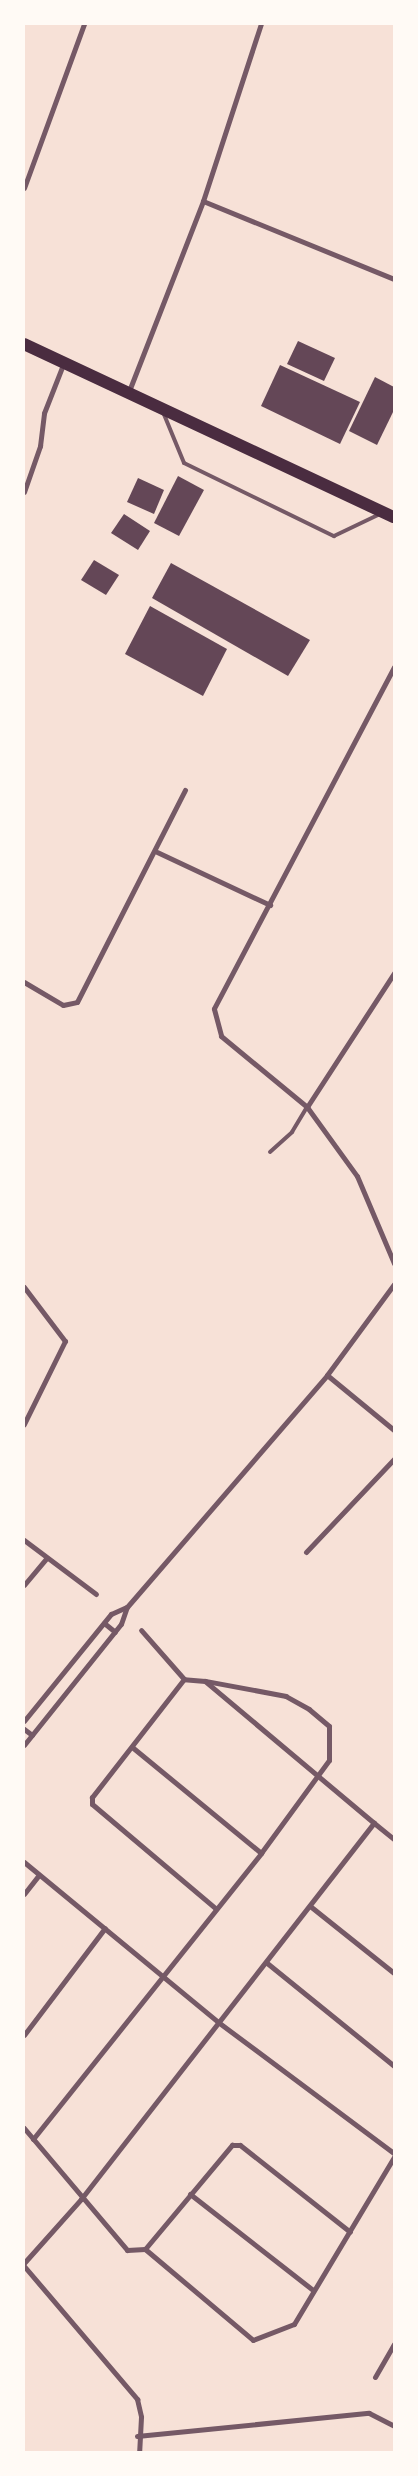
<!DOCTYPE html>
<style>
body{margin:0}
#map{position:relative;width:418px;height:2476px;overflow:hidden;background:#f7e1d7;font-family:Barlow,sans-serif}
div>[style]{position:absolute}
[style*='--x']{left:calc(var(--x)*1px);top:calc(var(--y)*1px);width:calc(var(--w)*1px);rotate:calc(var(--a)*1deg)}
.building>*{inset:0;background:#644757}
.service>*{height:4px;margin:-2px;padding:0 2px;transform-origin:2px;border-radius:2px;background:#755966}
.minor>*{height:5px;margin:-2.5px;padding:0 2.5px;transform-origin:2.5px;border-radius:2.5px;background:#755966}
.primary>*{height:12px;margin:-6px;padding:0 6px;transform-origin:6px;border-radius:6px;background:#4a2c40}
span{translate:-50% -50%;white-space:nowrap;text-align:center;line-height:1.15;-webkit-text-stroke:5px #fffaf5;paint-order:stroke}
.frame{position:absolute;inset:0;border:25px solid #fffaf5;pointer-events:none}
</style>
<div id="map">
<div class="building">
<i style="clip-path:polygon(298px 341px,335px 358px,324px 381px,287px 364px)"></i>
<i style="clip-path:polygon(280px 365px,360px 402px,340px 444px,261px 406px)"></i>
<i style="clip-path:polygon(375px 377px,394px 387px,394px 410px,377px 445px,349px 431px)"></i>
<i style="clip-path:polygon(178px 476px,204px 490px,179px 536px,154px 523px)"></i>
<i style="clip-path:polygon(138px 478px,164px 490px,154px 514px,127px 502px)"></i>
<i style="clip-path:polygon(124px 514px,150px 531px,138px 550px,111px 533px)"></i>
<i style="clip-path:polygon(94px 560px,119px 575px,106px 595px,81px 580px)"></i>
<i style="clip-path:polygon(171px 563px,310px 640px,288px 676px,152px 598px)"></i>
<i style="clip-path:polygon(150px 606px,227px 649px,203px 696px,125px 654px)"></i>
</div>
<div class="service">
<i style="--x:163;--y:412;--w:55;--a:67.6"></i>
<i style="--x:184;--y:463;--w:167;--a:26"></i>
<i style="--x:334;--y:536;--w:51;--a:-25.6"></i>
<i style="--x:270;--y:1152;--w:30;--a:-42"></i>
<i style="--x:292;--y:1132;--w:29;--a:-59"></i>
</div>
<div class="minor">
<i style="--x:24;--y:188;--w:175;--a:-69.9"></i>
<i style="--x:203;--y:201;--w:206;--a:22.2"></i>
<i style="--x:129;--y:391;--w:204;--a:-68.7"></i>
<i style="--x:203;--y:201;--w:186;--a:-71.9"></i>
<i style="--x:24;--y:492;--w:49;--a:-70.8"></i>
<i style="--x:40;--y:446;--w:33;--a:-83"></i>
<i style="--x:44;--y:413;--w:55;--a:-68.6"></i>
<i style="--x:394;--y:667;--w:386;--a:117.8"></i>
<i style="--x:214;--y:1009;--w:28;--a:75"></i>
<i style="--x:221;--y:1036;--w:112;--a:39.5"></i>
<i style="--x:307;--y:1107;--w:85;--a:54.1"></i>
<i style="--x:357;--y:1176;--w:95;--a:67"></i>
<i style="--x:157;--y:852;--w:125;--a:25.1"></i>
<i style="--x:24;--y:982;--w:45;--a:30.5"></i>
<i style="--x:63;--y:1005;--w:14;--a:-12"></i>
<i style="--x:77;--y:1002;--w:238;--a:-63"></i>
<i style="--x:307;--y:1107;--w:160;--a:-57"></i>
<i style="--x:24;--y:1287;--w:68;--a:52.8"></i>
<i style="--x:65;--y:1341;--w:93;--a:116.3"></i>
<i style="--x:327;--y:1375;--w:87;--a:39.4"></i>
<i style="--x:24;--y:1540;--w:90;--a:36.9"></i>
<i style="--x:306;--y:1552;--w:128;--a:-46.6"></i>
<i style="--x:24;--y:1585;--w:35;--a:-50"></i>
<i style="--x:104;--y:1623;--w:14;--a:39"></i>
<i style="--x:184;--y:1679;--w:150;--a:127.9"></i>
<i style="--x:92;--y:1797;--w:7;--a:90"></i>
<i style="--x:92;--y:1804;--w:161;--a:40.2"></i>
<i style="--x:24;--y:1721;--w:138;--a:-50.9"></i>
<i style="--x:111;--y:1614;--w:17;--a:-24"></i>
<i style="--x:24;--y:1729;--w:10;--a:37"></i>
<i style="--x:24;--y:1745;--w:155;--a:-51.3"></i>
<i style="--x:121;--y:1624;--w:18;--a:-71"></i>
<i style="--x:127;--y:1607;--w:306;--a:-49.2"></i>
<i style="--x:327;--y:1375;--w:113;--a:-53.6"></i>
<i style="--x:132;--y:1747;--w:167;--a:39.4"></i>
<i style="--x:374;--y:1823;--w:26;--a:39"></i>
<i style="--x:24;--y:1862;--w:251;--a:39.5"></i>
<i style="--x:218;--y:2022;--w:219;--a:36.7"></i>
<i style="--x:24;--y:1894;--w:24;--a:-52"></i>
<i style="--x:310;--y:1906;--w:107;--a:38.6"></i>
<i style="--x:267;--y:1963;--w:164;--a:39"></i>
<i style="--x:24;--y:2035;--w:134;--a:-52.9"></i>
<i style="--x:24;--y:2128;--w:160;--a:49.8"></i>
<i style="--x:127;--y:2250;--w:18;--a:-3"></i>
<i style="--x:145;--y:2249;--w:141;--a:40.1"></i>
<i style="--x:253;--y:2340;--w:44;--a:-21.3"></i>
<i style="--x:294;--y:2324;--w:195;--a:-59.1"></i>
<i style="--x:33;--y:2139;--w:366;--a:-51.4"></i>
<i style="--x:261;--y:1853;--w:115;--a:-53.8"></i>
<i style="--x:329;--y:1760;--w:34;--a:-90"></i>
<i style="--x:329;--y:1726;--w:26;--a:-140"></i>
<i style="--x:309;--y:1709;--w:26;--a:-151"></i>
<i style="--x:286;--y:1696;--w:81;--a:-169.4"></i>
<i style="--x:190;--y:2194;--w:156;--a:38"></i>
<i style="--x:145;--y:2249;--w:136;--a:-50.1"></i>
<i style="--x:232;--y:2145;--w:8;--a:0"></i>
<i style="--x:240;--y:2145;--w:140;--a:38.3"></i>
<i style="--x:24;--y:2263;--w:86;--a:-48.3"></i>
<i style="--x:81;--y:2199;--w:477;--a:-52.1"></i>
<i style="--x:374;--y:1823;--w:221;--a:-140"></i>
<i style="--x:205;--y:1681;--w:21;--a:-175"></i>
<i style="--x:184;--y:1679;--w:65;--a:-131.3"></i>
<i style="--x:24;--y:2266;--w:175;--a:49.6"></i>
<i style="--x:137;--y:2399;--w:18;--a:77"></i>
<i style="--x:141;--y:2417;--w:35;--a:93"></i>
<i style="--x:375;--y:2377;--w:38;--a:-60"></i>
<i style="--x:137;--y:2436;--w:233;--a:-5.7"></i>
<i style="--x:369;--y:2413;--w:28;--a:27"></i>
</div>
<div class="primary">
<i style="--x:24;--y:344;--w:408;--a:25.1"></i>
</div>
<div class="frame"></div>
</div>
